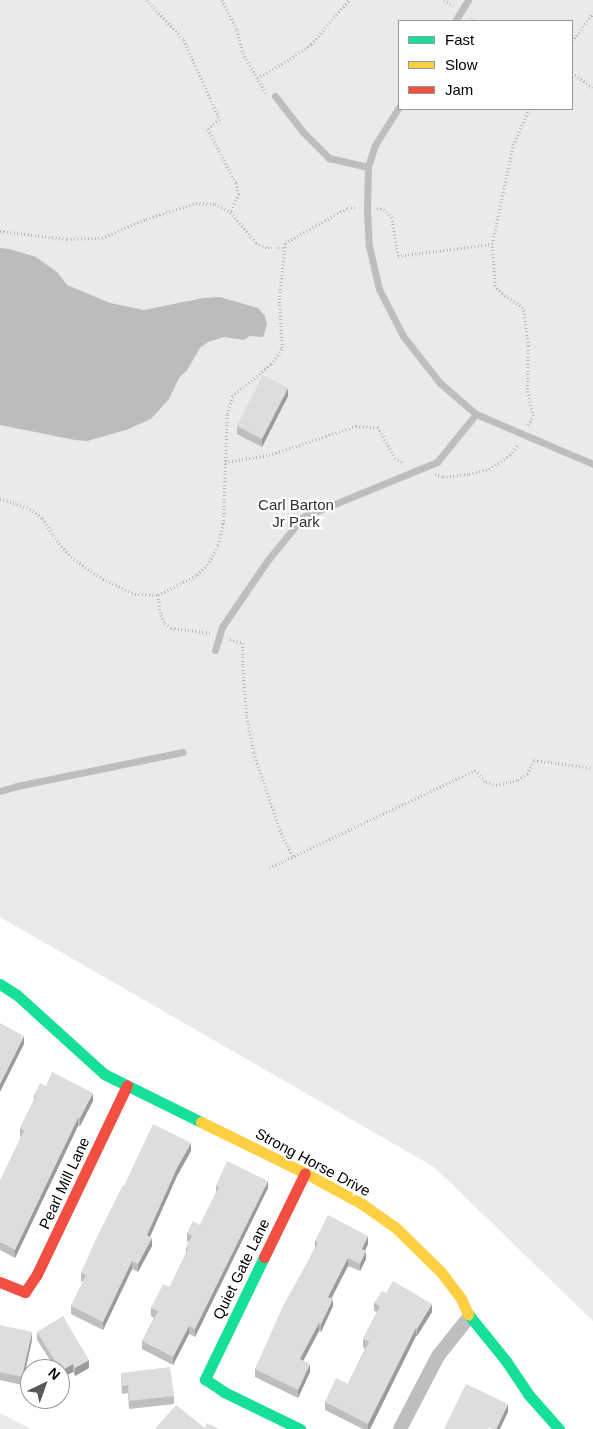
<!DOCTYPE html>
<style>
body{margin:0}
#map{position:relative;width:593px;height:1429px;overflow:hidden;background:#fff;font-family:Helvetica,sans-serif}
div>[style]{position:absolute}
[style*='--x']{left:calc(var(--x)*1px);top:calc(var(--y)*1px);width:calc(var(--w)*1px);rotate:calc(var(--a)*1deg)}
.green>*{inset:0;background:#eaeaea}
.water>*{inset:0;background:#bcbcbc}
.path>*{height:2.5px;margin-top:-1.25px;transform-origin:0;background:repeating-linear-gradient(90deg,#b8b8b8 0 1px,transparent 0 3.5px)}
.lane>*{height:7px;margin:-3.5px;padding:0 3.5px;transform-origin:3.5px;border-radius:3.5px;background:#bebebe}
.street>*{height:14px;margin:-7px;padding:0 7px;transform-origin:7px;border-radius:7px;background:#bebebe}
.fast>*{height:11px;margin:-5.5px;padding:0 5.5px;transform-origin:5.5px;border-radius:5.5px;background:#16e098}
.slow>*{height:11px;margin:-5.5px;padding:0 5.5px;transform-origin:5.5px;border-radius:5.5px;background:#ffcf43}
.jam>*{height:11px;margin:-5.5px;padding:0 5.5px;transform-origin:5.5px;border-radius:5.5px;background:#f24e42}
.wall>*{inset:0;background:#bebebe}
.shaded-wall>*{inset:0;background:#9b9b9b}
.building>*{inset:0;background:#ddd}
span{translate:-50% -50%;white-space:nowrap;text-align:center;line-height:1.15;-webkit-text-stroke:4.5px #fff;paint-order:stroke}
.park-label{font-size:15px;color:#303030}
.street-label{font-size:15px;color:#000}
.legend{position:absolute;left:398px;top:20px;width:175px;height:90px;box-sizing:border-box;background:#fff;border:1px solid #999;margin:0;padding:6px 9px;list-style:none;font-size:15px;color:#000}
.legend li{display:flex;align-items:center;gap:10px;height:25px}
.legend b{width:25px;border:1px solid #999}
.north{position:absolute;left:20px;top:1359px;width:50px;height:50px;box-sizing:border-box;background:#fff;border:1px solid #999;border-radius:50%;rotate:42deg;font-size:14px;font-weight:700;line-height:20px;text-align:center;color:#000}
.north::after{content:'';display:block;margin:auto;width:18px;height:22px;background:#595959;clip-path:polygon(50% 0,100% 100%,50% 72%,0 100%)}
</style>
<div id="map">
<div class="green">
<i style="clip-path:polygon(evenodd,0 0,593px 0,593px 1321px,434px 1167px,0 917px,0 0,399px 21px,572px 21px,572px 109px,399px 109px,399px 21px)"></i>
<i style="clip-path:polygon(0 1413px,31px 1429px,0 1429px)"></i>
</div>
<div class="water">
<i style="clip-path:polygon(0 248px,9px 249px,36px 257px,58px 273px,67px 285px,110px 303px,144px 310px,203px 298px,220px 297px,258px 308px,265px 316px,267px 325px,263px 337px,250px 336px,244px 340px,224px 337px,208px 342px,200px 348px,187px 370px,179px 378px,169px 399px,151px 419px,126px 430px,87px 441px,75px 440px,0 425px)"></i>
</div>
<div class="path">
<i style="--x:147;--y:0;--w:54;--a:47.2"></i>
<i style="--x:184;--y:40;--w:88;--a:65.8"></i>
<i style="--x:220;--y:120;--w:15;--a:143"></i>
<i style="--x:208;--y:129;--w:61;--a:62.6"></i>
<i style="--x:236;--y:183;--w:11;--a:75"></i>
<i style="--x:239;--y:194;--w:20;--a:114"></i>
<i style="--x:222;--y:0;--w:34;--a:63"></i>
<i style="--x:237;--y:30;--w:24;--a:75"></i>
<i style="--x:243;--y:53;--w:46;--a:60.1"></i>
<i style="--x:444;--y:0;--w:11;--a:34"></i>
<i style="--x:470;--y:18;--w:7;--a:27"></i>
<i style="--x:572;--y:41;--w:35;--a:-53"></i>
<i style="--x:572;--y:73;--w:25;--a:34"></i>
<i style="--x:257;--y:78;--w:38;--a:-30"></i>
<i style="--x:290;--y:59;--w:26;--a:-36"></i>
<i style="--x:311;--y:44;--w:58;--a:-49.2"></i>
<i style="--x:377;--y:208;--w:7;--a:8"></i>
<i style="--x:384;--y:209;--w:11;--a:45"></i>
<i style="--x:392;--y:217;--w:39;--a:81"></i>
<i style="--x:398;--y:256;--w:95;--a:-7.3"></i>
<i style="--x:0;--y:231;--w:67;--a:6.8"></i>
<i style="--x:67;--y:239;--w:35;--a:-2"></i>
<i style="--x:102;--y:238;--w:48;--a:-23.4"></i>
<i style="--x:146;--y:219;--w:52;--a:-17.7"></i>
<i style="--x:196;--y:203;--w:19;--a:3"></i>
<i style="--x:215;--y:204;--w:18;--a:27"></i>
<i style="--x:231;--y:212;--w:40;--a:51"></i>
<i style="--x:256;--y:243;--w:13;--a:23"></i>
<i style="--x:268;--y:248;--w:16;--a:0"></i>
<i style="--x:528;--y:425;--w:10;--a:-61"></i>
<i style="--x:533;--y:416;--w:28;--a:-103"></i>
<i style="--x:527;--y:389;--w:43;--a:-88.7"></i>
<i style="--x:528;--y:346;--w:38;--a:-97"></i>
<i style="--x:523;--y:308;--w:25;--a:-146"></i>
<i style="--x:502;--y:294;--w:11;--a:-131"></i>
<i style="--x:495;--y:286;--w:42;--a:-94.1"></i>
<i style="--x:492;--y:244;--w:101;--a:-78"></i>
<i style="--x:513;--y:145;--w:39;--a:-66"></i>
<i style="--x:225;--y:462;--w:45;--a:-9"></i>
<i style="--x:269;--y:455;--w:92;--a:-18.4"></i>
<i style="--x:356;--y:426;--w:22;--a:3"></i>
<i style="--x:378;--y:427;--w:35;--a:61"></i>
<i style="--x:395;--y:458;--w:10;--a:29"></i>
<i style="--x:435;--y:474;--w:9;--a:21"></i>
<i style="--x:443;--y:477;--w:26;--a:-7"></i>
<i style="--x:469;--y:474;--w:21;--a:-14"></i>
<i style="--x:489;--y:469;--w:25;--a:-34"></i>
<i style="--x:510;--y:455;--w:14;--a:-56"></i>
<i style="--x:0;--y:499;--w:28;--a:17"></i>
<i style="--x:27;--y:507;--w:19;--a:35"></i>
<i style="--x:43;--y:518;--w:20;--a:60"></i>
<i style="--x:53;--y:535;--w:28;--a:51"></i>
<i style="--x:71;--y:557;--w:39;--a:35"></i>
<i style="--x:103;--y:579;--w:35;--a:25"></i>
<i style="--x:135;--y:594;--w:23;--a:2"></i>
<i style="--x:158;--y:595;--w:44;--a:-27.1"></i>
<i style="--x:197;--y:575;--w:18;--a:-47"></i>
<i style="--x:209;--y:562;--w:19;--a:-62"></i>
<i style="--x:218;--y:545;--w:22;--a:-77"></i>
<i style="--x:223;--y:524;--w:110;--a:-87.9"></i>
<i style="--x:227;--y:414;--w:19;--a:-74"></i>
<i style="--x:232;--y:396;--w:50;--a:-39.4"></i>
<i style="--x:271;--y:364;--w:19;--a:-55"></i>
<i style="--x:282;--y:348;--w:48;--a:-93.6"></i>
<i style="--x:279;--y:300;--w:57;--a:-84"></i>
<i style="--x:285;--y:243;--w:71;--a:-29.4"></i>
<i style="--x:347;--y:208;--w:10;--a:0"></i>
<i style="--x:158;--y:595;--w:20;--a:81"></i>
<i style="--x:161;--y:615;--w:9;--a:63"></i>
<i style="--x:165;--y:623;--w:8;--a:40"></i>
<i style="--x:171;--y:628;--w:39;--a:7"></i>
<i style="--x:230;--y:639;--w:14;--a:17"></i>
<i style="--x:243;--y:643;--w:23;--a:90"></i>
<i style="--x:243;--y:666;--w:51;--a:85.5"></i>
<i style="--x:247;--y:717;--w:37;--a:79"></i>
<i style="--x:254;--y:753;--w:81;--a:71.3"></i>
<i style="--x:280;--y:830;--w:30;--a:64"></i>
<i style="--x:269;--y:868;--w:228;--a:-25.4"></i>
<i style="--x:475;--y:770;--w:16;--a:47"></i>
<i style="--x:486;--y:782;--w:10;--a:17"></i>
<i style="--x:496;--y:785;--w:23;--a:-13"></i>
<i style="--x:518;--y:780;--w:11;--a:-34"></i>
<i style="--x:527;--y:774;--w:16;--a:-63"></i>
<i style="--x:534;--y:760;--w:60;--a:7.7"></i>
</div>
<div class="lane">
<i style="--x:455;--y:21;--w:25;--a:-58"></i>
<i style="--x:275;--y:96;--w:46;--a:52.1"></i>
<i style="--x:303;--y:132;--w:37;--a:45"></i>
<i style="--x:329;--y:158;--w:40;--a:13"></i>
<i style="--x:399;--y:107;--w:45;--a:122.3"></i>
<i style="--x:375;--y:145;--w:23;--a:108"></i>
<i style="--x:368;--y:167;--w:44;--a:91.3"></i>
<i style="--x:367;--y:211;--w:35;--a:87"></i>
<i style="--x:369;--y:246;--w:44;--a:76.9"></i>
<i style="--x:379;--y:289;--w:53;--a:62.9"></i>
<i style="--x:403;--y:336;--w:60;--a:51.8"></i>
<i style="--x:440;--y:383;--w:48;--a:40.7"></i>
<i style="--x:476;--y:414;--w:127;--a:23.1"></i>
<i style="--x:215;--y:650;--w:24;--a:-73"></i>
<i style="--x:222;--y:627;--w:80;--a:-55.7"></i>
<i style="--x:267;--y:561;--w:57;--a:-50.7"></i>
<i style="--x:303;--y:517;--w:145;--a:-22.3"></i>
<i style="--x:437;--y:462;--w:62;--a:-50.9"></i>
<i style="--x:0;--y:791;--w:18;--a:-16"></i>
<i style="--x:17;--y:786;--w:169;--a:-11.6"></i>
</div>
<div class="street">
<i style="--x:400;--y:1429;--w:82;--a:-62.5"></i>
<i style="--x:438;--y:1356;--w:50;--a:-51.5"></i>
</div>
<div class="fast">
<i style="--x:0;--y:984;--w:20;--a:33"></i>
<i style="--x:17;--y:995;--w:118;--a:42.2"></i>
<i style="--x:104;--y:1074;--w:108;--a:26.3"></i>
<i style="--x:264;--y:1257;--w:136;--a:115.8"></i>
<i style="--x:205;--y:1379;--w:23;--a:34"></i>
<i style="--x:224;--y:1392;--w:85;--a:26"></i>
<i style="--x:468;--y:1314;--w:60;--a:51"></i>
<i style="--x:506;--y:1361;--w:40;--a:56"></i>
<i style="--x:528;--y:1394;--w:47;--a:48.5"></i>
</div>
<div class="slow">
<i style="--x:201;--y:1122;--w:116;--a:26.1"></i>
<i style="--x:305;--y:1173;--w:65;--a:28.5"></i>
<i style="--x:362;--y:1204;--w:40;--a:34.9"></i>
<i style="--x:395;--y:1227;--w:64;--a:44.4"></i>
<i style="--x:441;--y:1272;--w:34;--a:53"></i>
<i style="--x:461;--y:1299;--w:17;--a:65"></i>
</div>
<div class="jam">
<i style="--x:264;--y:1257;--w:93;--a:-64"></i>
<i style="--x:0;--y:1282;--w:27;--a:22"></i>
<i style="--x:25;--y:1292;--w:22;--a:-56"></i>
<i style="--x:37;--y:1274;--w:209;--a:-64.5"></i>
</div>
<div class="wall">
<i style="clip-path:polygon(288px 396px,262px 447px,237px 434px,237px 426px)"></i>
<i style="clip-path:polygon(46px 1086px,93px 1101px,80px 1126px,78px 1126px,15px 1258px,0 1250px,0 1181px,21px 1137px,20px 1136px,20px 1128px,34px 1100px,34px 1095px)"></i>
<i style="clip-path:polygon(191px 1151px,177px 1176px,150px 1237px,152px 1246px,138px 1272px,132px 1269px,103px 1330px,71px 1314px,71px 1306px,83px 1282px,81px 1281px,81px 1273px,124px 1186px)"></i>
<i style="clip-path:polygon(216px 1186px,268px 1188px,195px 1337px,189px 1334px,173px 1365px,142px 1349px,142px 1341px,154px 1318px,151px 1316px,151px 1308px,170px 1287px,186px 1253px,186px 1248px,189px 1242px,187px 1241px,187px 1233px,200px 1225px,216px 1193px)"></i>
<i style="clip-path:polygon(315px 1241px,368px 1244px,365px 1251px,366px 1259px,360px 1271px,348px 1266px,332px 1298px,333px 1306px,321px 1332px,319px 1331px,303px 1361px,310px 1372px,298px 1398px,255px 1377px,255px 1369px,315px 1248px)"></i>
<i style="clip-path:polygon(386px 1293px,432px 1312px,417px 1336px,416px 1336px,370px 1429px,363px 1429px,325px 1410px,325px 1402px,348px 1384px,365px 1349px,363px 1347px,363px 1339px,377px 1312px,374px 1311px,374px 1303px)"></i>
<i style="clip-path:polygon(0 1325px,32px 1340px,22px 1385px,0 1380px)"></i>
<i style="clip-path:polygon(37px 1332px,89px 1368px,75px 1376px,73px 1372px,61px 1378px,60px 1376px,60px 1369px,56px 1369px,37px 1340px)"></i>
<i style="clip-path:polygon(121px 1373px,174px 1396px,174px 1404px,129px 1409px,128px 1393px,122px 1394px)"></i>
</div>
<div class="shaded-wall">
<i style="clip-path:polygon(288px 388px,288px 396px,262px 447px,262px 439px)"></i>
<i style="clip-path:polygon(24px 1036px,24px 1044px,0 1092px,0 1084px)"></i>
<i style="clip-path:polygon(93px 1093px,93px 1101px,80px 1126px,80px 1118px)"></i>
<i style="clip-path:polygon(78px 1118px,78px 1126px,15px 1258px,15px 1250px)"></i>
<i style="clip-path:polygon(191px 1143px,191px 1151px,177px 1176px,147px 1243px,147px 1235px,177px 1168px)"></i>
<i style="clip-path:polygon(268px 1181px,268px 1188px,195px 1337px,195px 1329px)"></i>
<i style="clip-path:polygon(368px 1236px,368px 1244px,362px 1257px,362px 1249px)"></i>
<i style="clip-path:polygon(152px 1238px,152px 1246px,138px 1272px,138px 1264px)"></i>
<i style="clip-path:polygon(366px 1251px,366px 1259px,360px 1271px,360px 1264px)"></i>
<i style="clip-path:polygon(348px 1258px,348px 1266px,328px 1304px,328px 1297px)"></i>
<i style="clip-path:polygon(132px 1261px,132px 1269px,103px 1330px,103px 1322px)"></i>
<i style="clip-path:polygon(333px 1299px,333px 1306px,321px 1332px,321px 1324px)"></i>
<i style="clip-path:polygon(432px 1304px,432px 1312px,417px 1336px,417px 1329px)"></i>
<i style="clip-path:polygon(319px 1323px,319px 1331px,300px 1367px,300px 1359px)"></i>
<i style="clip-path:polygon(189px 1326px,189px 1334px,173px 1365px,173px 1357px)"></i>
<i style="clip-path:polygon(416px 1328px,416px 1336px,370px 1429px,368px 1429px,368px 1424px)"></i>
<i style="clip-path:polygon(32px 1332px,32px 1340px,22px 1385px,22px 1377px)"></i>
<i style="clip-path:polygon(89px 1360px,89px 1368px,75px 1376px,75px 1368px)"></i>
<i style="clip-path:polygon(73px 1364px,73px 1372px,61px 1378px,61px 1371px)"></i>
<i style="clip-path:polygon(310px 1364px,310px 1372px,298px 1398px,298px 1390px)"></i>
<i style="clip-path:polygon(508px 1404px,508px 1412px,500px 1429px,496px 1429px)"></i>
</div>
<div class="building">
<i style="clip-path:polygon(263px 375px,288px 388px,262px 439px,237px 426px)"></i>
<i style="clip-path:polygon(0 1023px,24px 1036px,0 1084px)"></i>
<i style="clip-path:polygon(52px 1072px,93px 1093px,80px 1118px,78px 1118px,15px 1250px,0 1242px,0 1181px,24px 1131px,20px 1128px,36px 1096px,34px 1095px,40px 1083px,46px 1086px)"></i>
<i style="clip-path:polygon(153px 1124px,191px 1143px,177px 1168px,147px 1235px,152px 1238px,138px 1264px,132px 1261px,103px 1322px,71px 1306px,86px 1275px,81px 1273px,95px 1241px,123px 1185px,124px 1186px)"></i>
<i style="clip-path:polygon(227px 1161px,268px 1181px,195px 1329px,189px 1326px,173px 1357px,142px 1341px,158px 1311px,151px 1308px,163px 1284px,170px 1287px,188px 1249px,186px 1248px,192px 1236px,187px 1233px,193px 1221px,200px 1225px,219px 1187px,216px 1186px)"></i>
<i style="clip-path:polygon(328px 1215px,368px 1236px,362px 1249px,366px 1251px,360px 1264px,348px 1258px,328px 1297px,333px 1299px,321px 1324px,319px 1323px,300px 1359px,310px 1364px,298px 1390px,255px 1369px,283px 1306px,318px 1243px,315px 1241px)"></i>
<i style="clip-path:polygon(393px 1281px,432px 1304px,417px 1329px,416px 1328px,368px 1424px,325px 1402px,336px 1378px,348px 1384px,369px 1342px,363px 1339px,380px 1306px,374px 1303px,382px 1291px,386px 1293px)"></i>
<i style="clip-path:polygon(63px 1316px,89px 1360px,75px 1368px,73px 1364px,61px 1371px,37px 1332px)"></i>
<i style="clip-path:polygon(0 1325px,32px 1332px,22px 1377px,0 1372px)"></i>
<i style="clip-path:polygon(170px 1367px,174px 1396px,129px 1401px,128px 1385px,122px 1386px,121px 1373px)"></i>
<i style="clip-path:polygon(466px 1384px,508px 1404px,496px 1429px,492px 1429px,489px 1427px,488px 1429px,444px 1429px)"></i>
<i style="clip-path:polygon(176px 1405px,205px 1428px,207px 1423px,219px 1429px,155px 1429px)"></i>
</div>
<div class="park-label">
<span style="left:296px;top:513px">Carl Barton<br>Jr Park</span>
</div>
<div class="street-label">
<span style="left:313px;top:1162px;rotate:28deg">Strong Horse Drive</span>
<span style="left:64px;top:1183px;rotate:-65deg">Pearl Mill Lane</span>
<span style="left:241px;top:1269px;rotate:-64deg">Quiet Gate Lane</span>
</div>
<ul class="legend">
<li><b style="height:6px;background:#16e098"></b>Fast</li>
<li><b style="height:6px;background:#ffcf43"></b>Slow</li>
<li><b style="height:6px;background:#f24e42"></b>Jam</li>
</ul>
<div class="north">N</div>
</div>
